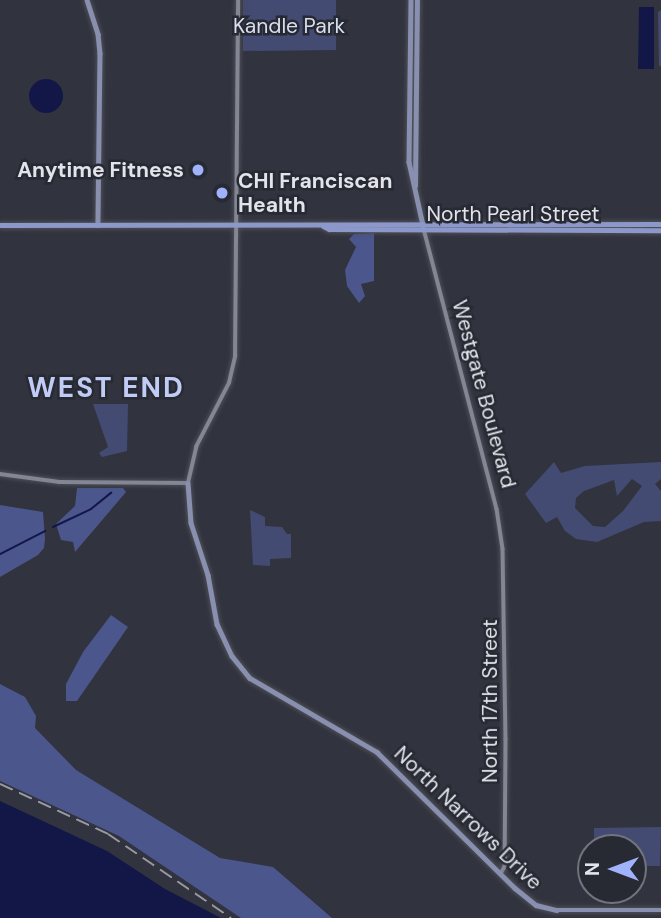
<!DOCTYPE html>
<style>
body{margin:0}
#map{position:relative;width:661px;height:918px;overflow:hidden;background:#31333e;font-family:"DM Sans",sans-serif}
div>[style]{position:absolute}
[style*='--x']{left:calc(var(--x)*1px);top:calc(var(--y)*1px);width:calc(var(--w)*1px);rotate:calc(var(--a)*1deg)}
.green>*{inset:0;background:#434b72}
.forest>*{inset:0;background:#4b568d}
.water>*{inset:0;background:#131748}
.round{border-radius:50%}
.stream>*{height:2px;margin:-1px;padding:0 1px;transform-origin:1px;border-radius:1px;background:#131748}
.roads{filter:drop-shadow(0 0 2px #4e4f58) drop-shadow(0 0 2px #4e4f58)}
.tertiary>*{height:3.5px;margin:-1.75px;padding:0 1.75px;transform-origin:1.75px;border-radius:1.75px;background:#838693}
.secondary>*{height:4.5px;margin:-2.25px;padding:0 2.25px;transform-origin:2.25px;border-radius:2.25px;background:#888faf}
.primary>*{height:5px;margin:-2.5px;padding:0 2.5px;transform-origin:2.5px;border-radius:2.5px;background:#8d98ca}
.rail>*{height:2px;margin-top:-1px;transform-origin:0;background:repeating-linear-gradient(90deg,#9899a2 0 14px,transparent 0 21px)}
.dots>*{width:19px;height:19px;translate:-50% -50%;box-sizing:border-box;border:4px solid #272933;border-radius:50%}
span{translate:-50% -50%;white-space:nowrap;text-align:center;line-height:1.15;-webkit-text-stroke:5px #272933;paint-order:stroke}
.park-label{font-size:21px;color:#d9deef}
.poi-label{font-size:21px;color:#e3e4eb;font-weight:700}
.right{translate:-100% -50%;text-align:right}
.left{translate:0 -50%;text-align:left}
.street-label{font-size:21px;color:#e3e4eb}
.district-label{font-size:28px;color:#c1ccf6;font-weight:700;letter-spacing:2px}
.north{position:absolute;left:577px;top:834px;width:70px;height:70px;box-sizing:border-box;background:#272933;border:2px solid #72747d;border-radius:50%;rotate:270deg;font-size:19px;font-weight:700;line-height:28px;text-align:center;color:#e3e4eb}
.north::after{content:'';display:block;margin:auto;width:24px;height:32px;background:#a1b2fd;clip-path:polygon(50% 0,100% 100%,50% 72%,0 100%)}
</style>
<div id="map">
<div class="green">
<i style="clip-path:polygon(243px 0,336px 0,336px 50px,243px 51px)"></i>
<i style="clip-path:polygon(661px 10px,661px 66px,659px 66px,658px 12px)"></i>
<i style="clip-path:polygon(93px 404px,128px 404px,127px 451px,102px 457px,99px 453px,108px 447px)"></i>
<i style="clip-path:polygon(evenodd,554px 462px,561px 473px,585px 466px,661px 462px,661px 479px,655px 484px,661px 491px,661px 521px,644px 522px,597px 542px,576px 539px,565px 531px,557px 517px,546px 523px,525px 494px,554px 462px,632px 479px,642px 486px,623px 511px,605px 527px,593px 526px,575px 508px,576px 498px,584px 491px,614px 480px,617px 496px,632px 479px)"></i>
<i style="clip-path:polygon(250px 510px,265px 517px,265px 526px,282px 527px,287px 534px,291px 534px,291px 558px,270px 559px,270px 566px,253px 565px)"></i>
<i style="clip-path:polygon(661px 827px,660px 866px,633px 866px,633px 848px,594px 848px,594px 828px)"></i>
</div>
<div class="forest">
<i style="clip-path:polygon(374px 233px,374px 281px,361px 284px,365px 296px,359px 303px,347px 286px,345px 270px,356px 247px,349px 239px,354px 234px)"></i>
<i style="clip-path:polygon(77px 488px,123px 488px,126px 492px,75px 552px,73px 542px,61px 540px,56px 524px,75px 506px)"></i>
<i style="clip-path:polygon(0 505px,43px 512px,45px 539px,44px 548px,38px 555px,0 577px)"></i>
<i style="clip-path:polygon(111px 615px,128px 627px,77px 701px,66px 701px,66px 684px,83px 652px)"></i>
<i style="clip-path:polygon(0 684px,25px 697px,36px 716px,35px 728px,76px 770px,220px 858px,273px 867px,332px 918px,241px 918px,119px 836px,0 781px)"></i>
</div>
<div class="water">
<i style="clip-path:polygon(639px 7px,654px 7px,654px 69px,638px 69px)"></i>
<i class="round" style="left:29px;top:79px;width:34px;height:34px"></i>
<i style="clip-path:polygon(0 801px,107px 851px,165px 889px,221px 918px,0 918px)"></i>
</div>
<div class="stream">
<i style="--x:53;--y:527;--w:42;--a:-25.3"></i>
<i style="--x:91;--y:509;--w:26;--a:-39"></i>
<i style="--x:0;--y:554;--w:51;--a:-27.1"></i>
</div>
<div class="roads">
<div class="tertiary">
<i style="--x:424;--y:229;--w:289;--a:75.4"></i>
<i style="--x:497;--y:509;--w:40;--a:81.5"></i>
<i style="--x:503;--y:549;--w:190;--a:89.1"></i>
<i style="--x:506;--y:739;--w:128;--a:90.4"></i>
<i style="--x:505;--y:867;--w:8;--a:120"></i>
<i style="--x:0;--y:474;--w:60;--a:7.7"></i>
<i style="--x:59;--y:482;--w:129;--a:0.4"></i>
<i style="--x:188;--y:483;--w:37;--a:-77"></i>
<i style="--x:196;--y:447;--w:72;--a:-62.7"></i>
<i style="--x:229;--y:383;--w:28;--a:-77"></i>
<i style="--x:235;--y:356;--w:356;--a:-89.5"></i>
</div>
<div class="secondary">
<i style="--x:87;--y:0;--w:36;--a:72"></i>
<i style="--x:98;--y:34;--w:19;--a:84"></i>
<i style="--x:100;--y:53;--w:172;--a:90.7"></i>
<i style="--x:411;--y:0;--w:162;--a:90.7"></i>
<i style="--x:409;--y:162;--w:65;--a:77.5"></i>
<i style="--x:415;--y:186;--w:186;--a:-89.4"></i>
<i style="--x:188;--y:483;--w:40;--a:85.7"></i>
<i style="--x:191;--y:523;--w:55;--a:71.9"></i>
<i style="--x:208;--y:575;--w:50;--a:79.6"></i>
<i style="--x:217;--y:624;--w:35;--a:65"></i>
<i style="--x:232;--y:656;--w:28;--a:51"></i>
<i style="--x:250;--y:678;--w:147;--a:30.2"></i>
<i style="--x:377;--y:752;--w:194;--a:44.6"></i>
<i style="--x:515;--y:888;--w:27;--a:39"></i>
<i style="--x:536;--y:905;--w:21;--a:14"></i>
<i style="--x:556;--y:910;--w:105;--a:0"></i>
</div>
<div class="primary">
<i style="--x:0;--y:225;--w:661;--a:-0.09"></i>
<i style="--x:323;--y:226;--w:7;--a:27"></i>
<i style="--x:329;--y:229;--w:332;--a:0.2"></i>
</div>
</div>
<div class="rail">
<i style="--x:0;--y:784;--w:119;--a:24.8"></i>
<i style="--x:108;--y:834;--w:149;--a:34.3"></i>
</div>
<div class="dots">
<i style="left:198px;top:170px;background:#a1b2fd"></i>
<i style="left:222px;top:193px;background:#a1b2fd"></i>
</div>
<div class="park-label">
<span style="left:289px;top:26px">Kandle Park</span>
</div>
<div class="poi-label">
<span class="right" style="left:184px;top:170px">Anytime Fitness</span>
<span class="left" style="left:238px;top:193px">CHI Franciscan<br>Health</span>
</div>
<div class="street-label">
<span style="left:513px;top:214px">North Pearl Street</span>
<span style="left:484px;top:394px;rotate:75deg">Westgate Boulevard</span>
<span style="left:490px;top:701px;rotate:-90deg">North 17th Street</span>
<span style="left:468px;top:818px;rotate:44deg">North Narrows Drive</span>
</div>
<div class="district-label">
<span style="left:106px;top:388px">WEST END</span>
</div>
<div class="north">N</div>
</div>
